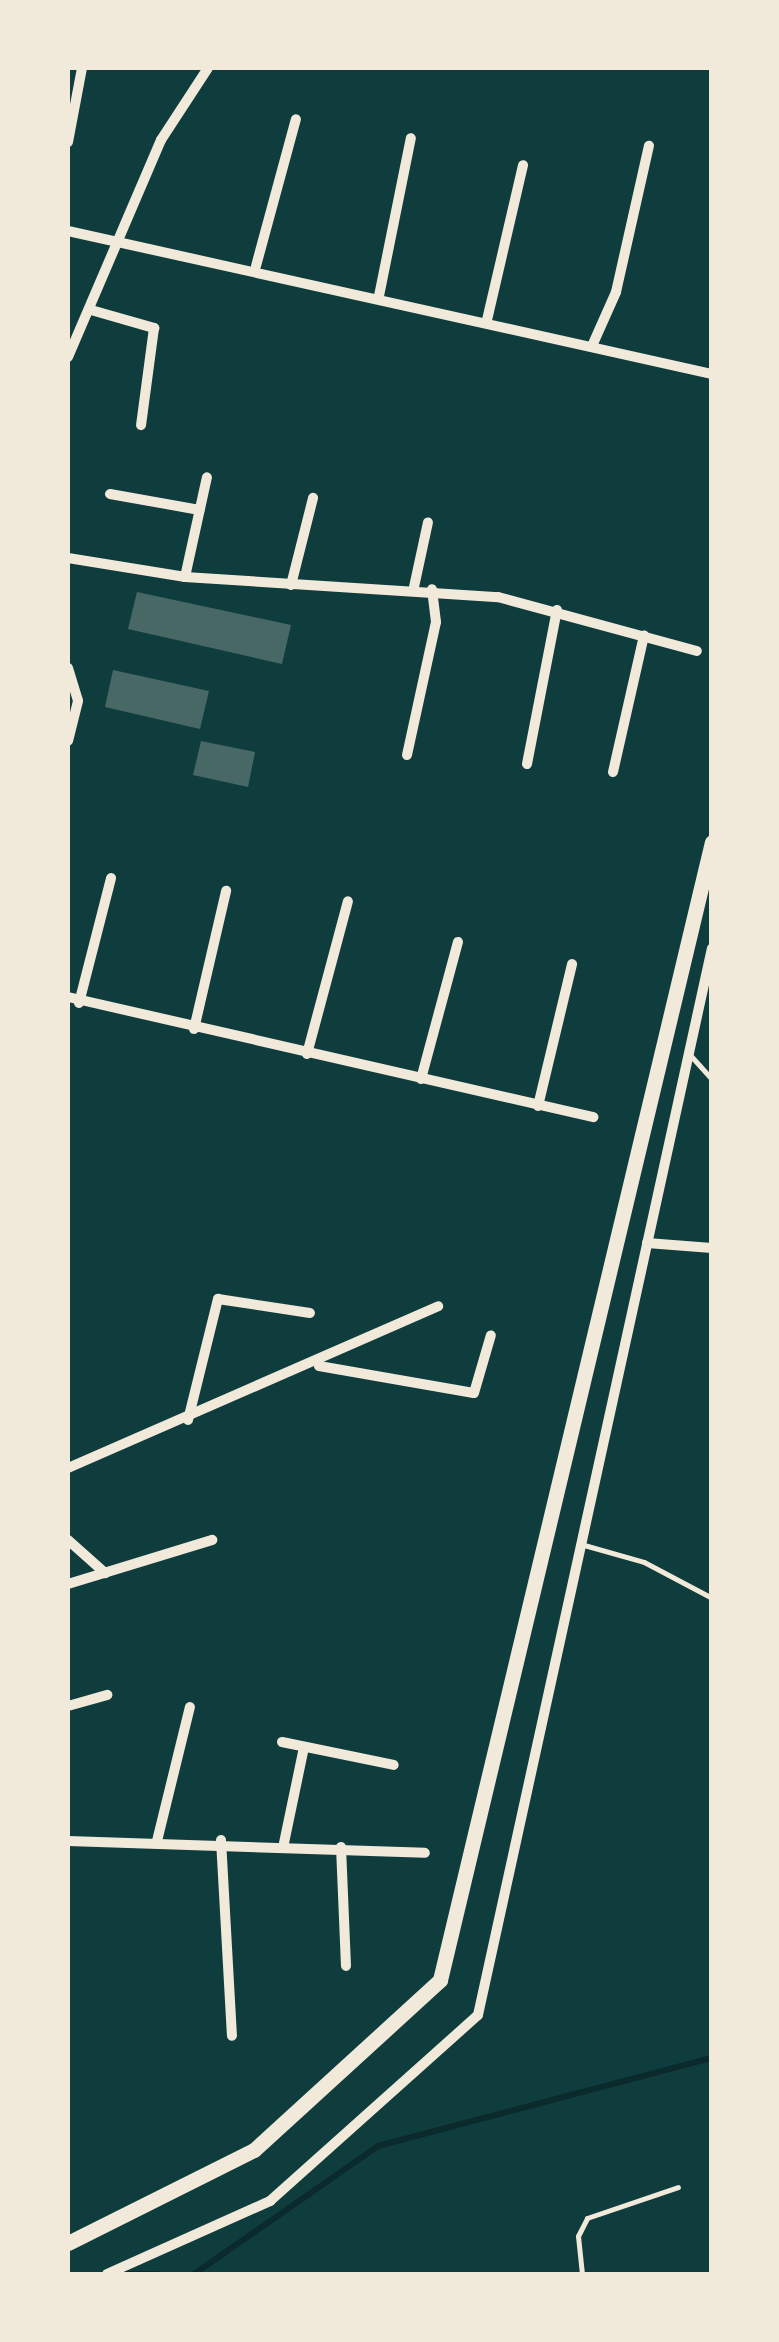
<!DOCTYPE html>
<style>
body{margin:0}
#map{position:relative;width:779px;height:2342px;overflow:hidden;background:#0f3d3e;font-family:"Varela Round",sans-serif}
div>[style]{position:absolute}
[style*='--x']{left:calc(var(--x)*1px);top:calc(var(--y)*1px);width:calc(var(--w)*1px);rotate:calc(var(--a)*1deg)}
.stream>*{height:6px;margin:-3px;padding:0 3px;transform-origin:3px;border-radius:3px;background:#0a2a2b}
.building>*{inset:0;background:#486865}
.service>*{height:5px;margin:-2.5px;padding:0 2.5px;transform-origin:2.5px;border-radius:2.5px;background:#f1e9da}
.minor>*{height:10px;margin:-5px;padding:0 5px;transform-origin:5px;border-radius:5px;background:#f1e9da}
.secondary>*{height:15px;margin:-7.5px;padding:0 7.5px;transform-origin:7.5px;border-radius:7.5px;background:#f1e9da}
span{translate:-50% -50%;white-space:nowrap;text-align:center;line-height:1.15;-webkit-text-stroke:8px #f1e9da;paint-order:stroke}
.frame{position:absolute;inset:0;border:70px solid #f1e9da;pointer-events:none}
</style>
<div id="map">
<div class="stream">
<i style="--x:124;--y:2274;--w:33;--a:0"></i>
<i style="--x:194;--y:2274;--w:224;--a:-34.8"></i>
<i style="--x:378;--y:2146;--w:345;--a:-14.8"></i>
</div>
<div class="building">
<i style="clip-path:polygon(137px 592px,291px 625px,282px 664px,128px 629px)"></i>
<i style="clip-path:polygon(113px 670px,209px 691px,200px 729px,105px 707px)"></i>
<i style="clip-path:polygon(201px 741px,255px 752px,248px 787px,193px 775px)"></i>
</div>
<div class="service">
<i style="--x:691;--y:1056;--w:31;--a:48"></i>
<i style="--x:584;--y:1545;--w:62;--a:15.8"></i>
<i style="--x:644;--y:1562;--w:77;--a:27.9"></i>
<i style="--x:582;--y:2274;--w:38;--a:-96"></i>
<i style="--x:578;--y:2236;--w:20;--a:-63"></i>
<i style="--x:587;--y:2218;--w:96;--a:-18.8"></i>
</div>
<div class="minor">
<i style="--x:68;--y:142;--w:75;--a:-79.3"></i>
<i style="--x:68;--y:231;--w:660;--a:12.52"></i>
<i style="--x:256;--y:266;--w:152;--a:-74.8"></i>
<i style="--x:379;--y:296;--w:161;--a:-78.6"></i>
<i style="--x:91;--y:310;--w:66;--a:15.9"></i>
<i style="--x:154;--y:328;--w:98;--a:97.6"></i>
<i style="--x:487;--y:320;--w:159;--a:-76.9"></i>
<i style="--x:592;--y:346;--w:59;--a:-66"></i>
<i style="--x:616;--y:292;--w:150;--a:-77.3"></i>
<i style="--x:68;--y:357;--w:236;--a:-66.8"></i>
<i style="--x:161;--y:140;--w:86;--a:-56.9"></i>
<i style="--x:110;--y:494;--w:91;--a:10.1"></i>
<i style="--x:68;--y:558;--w:119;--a:9.2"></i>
<i style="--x:185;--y:577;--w:314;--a:3.7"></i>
<i style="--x:498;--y:597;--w:206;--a:15.2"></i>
<i style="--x:185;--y:577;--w:102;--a:-77.6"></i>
<i style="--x:291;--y:585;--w:90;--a:-75.8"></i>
<i style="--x:414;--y:587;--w:66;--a:-77.8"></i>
<i style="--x:68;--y:668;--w:34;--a:73"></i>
<i style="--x:78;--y:701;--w:41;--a:104"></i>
<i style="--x:407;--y:755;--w:136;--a:-77.7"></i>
<i style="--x:436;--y:622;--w:33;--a:-97"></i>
<i style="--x:527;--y:764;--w:157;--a:-79"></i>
<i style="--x:613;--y:772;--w:140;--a:-77.2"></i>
<i style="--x:68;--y:997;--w:539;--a:12.88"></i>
<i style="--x:79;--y:1003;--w:129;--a:-75.6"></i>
<i style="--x:194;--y:1029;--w:142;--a:-76.9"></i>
<i style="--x:307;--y:1054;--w:158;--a:-75"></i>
<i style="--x:421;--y:1079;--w:142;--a:-74.9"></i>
<i style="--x:538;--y:1106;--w:146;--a:-76.5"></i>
<i style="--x:647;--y:1243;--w:65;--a:4.4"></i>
<i style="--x:319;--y:1366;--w:157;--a:9.9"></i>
<i style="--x:474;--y:1393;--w:60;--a:-73.7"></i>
<i style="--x:188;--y:1420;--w:125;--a:-76.1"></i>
<i style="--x:218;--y:1299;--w:93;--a:8.7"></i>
<i style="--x:68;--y:1468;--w:404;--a:-23.6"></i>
<i style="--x:68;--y:1540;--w:50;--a:41.7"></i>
<i style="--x:68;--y:1584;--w:151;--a:-17"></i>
<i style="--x:68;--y:1706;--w:41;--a:-15.8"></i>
<i style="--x:282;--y:1742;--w:114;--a:11.6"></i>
<i style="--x:221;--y:1840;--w:196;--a:86.8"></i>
<i style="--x:68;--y:1841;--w:357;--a:1.9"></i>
<i style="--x:157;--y:1841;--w:138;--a:-76.2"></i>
<i style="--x:284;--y:1843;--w:98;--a:-78.2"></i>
<i style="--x:341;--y:1847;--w:119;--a:87.6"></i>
<i style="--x:107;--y:2274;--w:179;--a:-24.1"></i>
<i style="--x:270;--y:2201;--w:279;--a:-41.8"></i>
<i style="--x:478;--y:2015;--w:1092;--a:-77.63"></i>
</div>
<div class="secondary">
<i style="--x:68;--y:2243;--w:208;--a:-26.6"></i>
<i style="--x:254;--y:2150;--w:252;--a:-42.4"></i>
<i style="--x:440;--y:1980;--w:1170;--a:-76.56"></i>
</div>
<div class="frame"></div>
</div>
